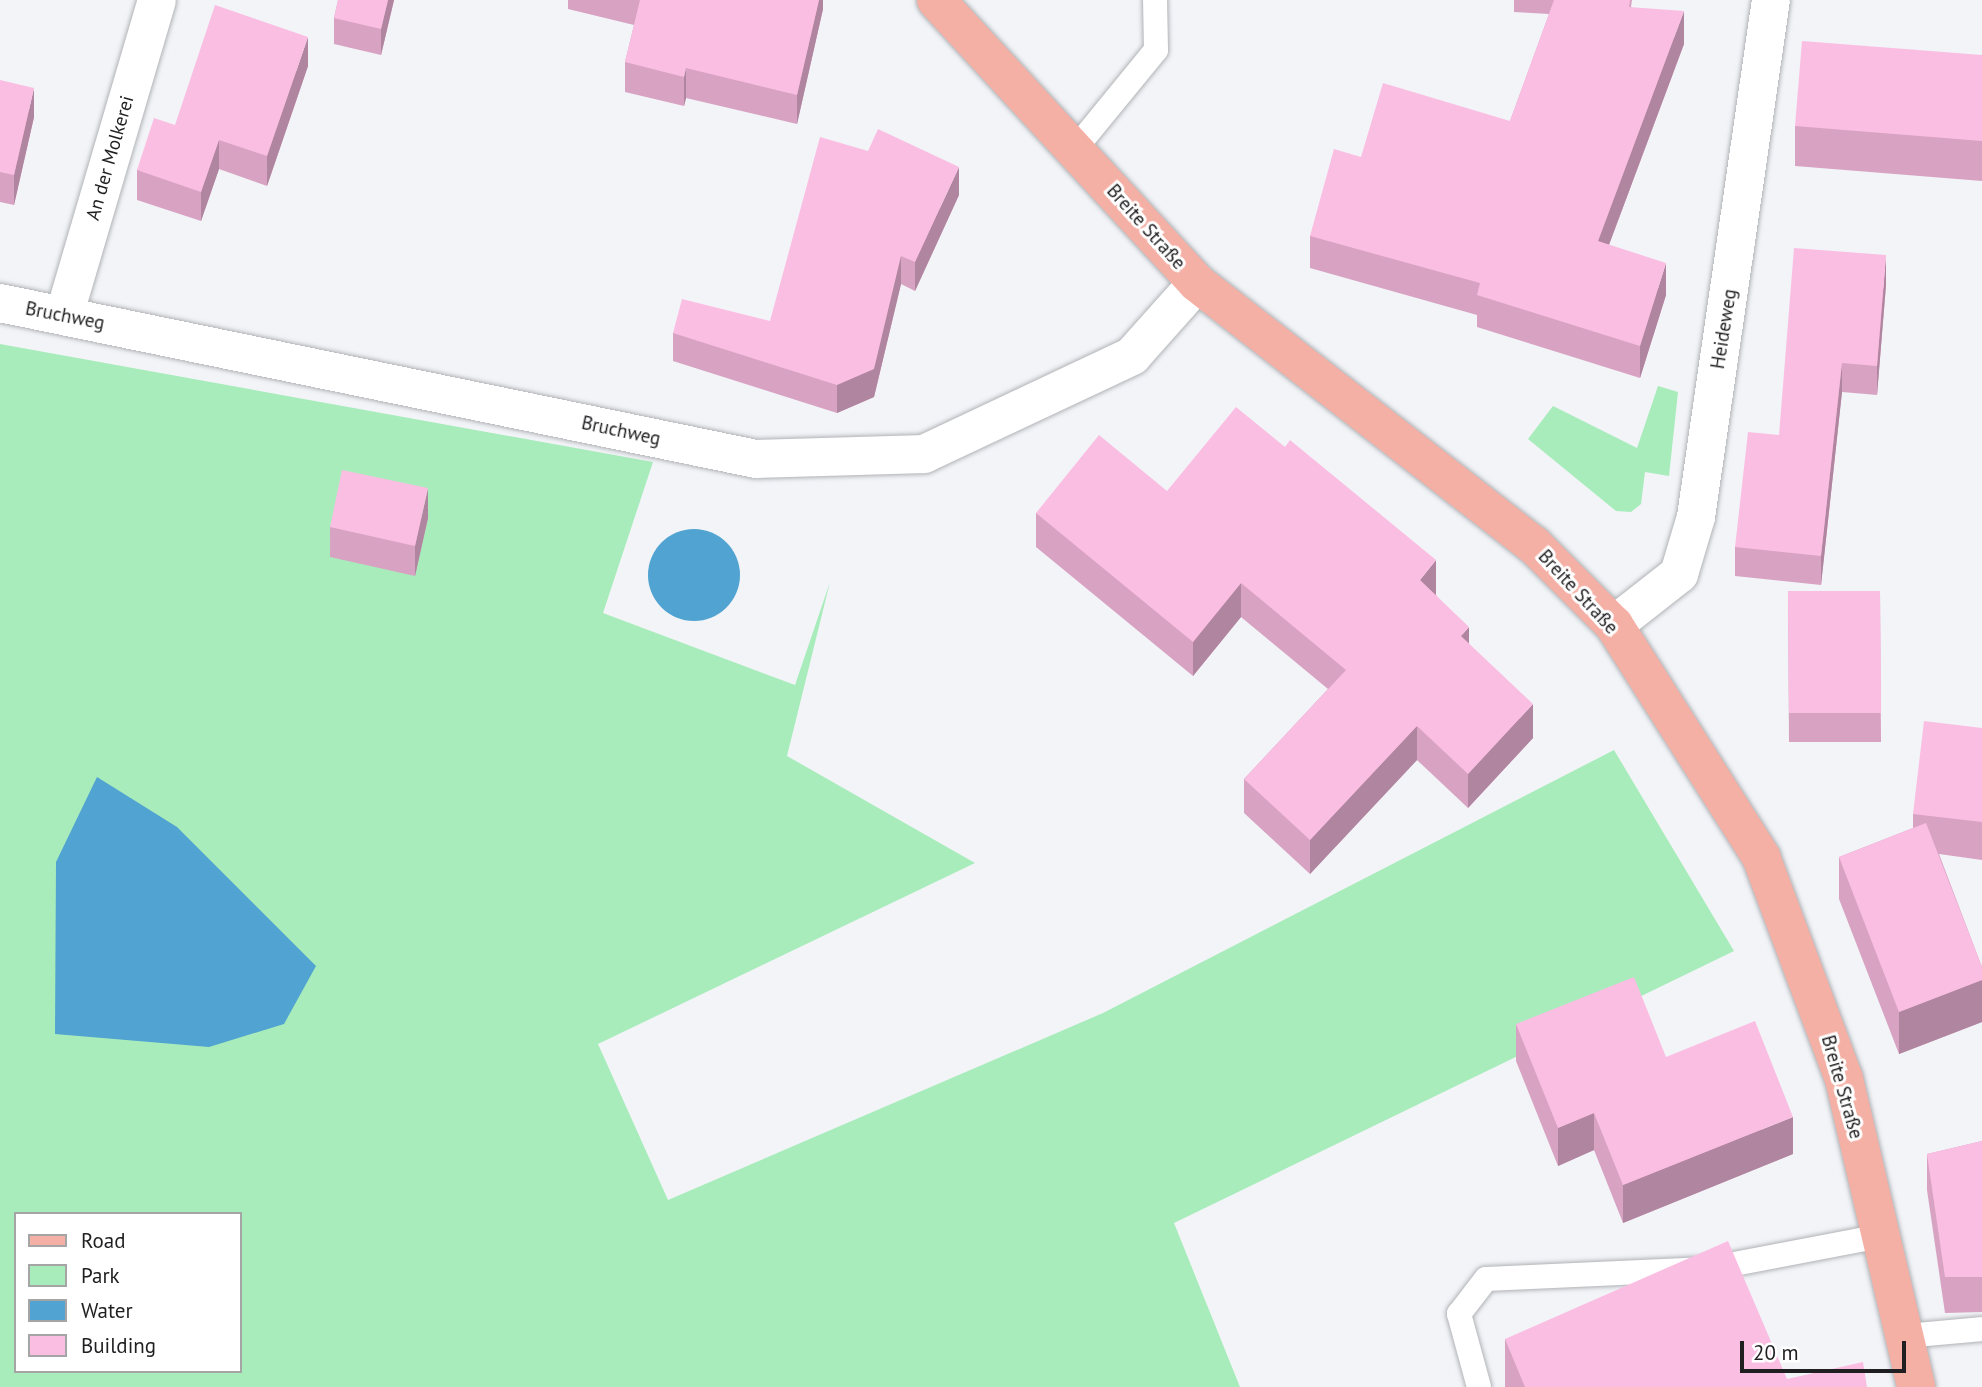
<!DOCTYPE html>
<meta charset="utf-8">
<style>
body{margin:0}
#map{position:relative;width:1982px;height:1387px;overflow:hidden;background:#f2f4f8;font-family:"PT Sans",sans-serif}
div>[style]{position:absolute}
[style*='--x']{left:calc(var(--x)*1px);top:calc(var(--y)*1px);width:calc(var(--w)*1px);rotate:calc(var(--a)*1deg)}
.green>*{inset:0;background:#a9ecbb}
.water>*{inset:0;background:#51a3d1}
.round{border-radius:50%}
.roads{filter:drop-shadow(0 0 2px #b1b3b6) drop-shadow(0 0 2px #b1b3b6)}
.service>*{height:24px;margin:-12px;padding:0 12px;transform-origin:12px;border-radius:12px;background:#fff}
.minor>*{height:38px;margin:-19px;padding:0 19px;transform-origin:19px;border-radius:19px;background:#fff}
.primary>*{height:38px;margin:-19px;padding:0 19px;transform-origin:19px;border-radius:19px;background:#f5b0a6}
.wall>*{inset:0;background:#d8a3c3}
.shaded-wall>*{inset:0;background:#b0859f}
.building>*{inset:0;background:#fbbee3}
span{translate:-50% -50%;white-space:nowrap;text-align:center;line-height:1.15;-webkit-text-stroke:6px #fff;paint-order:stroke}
.street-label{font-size:19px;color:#1f1f21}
.legend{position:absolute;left:14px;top:1212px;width:228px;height:161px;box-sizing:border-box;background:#fff;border:2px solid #a5a5a6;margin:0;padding:9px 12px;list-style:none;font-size:21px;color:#1f1f21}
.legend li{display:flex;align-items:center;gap:14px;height:35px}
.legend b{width:35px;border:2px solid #a5a5a6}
.scale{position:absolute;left:1740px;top:1341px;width:166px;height:32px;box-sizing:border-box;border:4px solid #1f1f21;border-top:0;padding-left:9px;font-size:21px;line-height:24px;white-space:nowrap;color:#1f1f21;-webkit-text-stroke:5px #fff;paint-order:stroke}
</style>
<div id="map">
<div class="green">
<i style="clip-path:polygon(evenodd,0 344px,653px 462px,603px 613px,795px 685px,830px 582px,787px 756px,975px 863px,598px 1044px,668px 1200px,1103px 1013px,1614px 750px,1734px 951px,1174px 1223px,1240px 1387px,0 1387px,0 344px,16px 1214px,240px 1214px,240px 1371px,16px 1371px,16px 1214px)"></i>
<i style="clip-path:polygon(1658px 386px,1678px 392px,1669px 476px,1645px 472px,1641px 504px,1631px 512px,1616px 511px,1528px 439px,1553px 406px,1637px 448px)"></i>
</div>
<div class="water">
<i class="round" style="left:648px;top:529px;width:92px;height:92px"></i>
<i style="clip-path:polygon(97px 777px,177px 827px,316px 966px,284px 1024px,209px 1047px,55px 1034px,56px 862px)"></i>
</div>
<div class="roads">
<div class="service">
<i style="--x:1075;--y:149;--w:128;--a:-50.7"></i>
<i style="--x:1156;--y:50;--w:50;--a:-91.1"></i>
<i style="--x:1905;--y:1336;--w:77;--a:-5.2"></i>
<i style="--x:1479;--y:1387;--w:76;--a:-105.3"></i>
<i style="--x:1459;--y:1314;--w:44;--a:-52.4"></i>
<i style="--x:1486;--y:1279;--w:222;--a:-2.6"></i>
<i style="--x:1708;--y:1269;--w:176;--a:-10.8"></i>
</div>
<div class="minor">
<i style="--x:0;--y:303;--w:772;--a:11.66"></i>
<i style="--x:756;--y:459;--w:168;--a:-1.7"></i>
<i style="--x:924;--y:454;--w:230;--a:-25.2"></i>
<i style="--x:1132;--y:356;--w:98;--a:-48.3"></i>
<i style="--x:64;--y:316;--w:329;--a:-73.6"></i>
<i style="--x:1614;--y:625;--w:83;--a:-38.1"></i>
<i style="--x:1679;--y:574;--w:59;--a:-73.4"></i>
<i style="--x:1696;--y:517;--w:522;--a:-81.75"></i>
</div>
<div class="primary">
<i style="--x:936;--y:0;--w:385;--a:47.3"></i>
<i style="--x:1197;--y:283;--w:427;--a:37.9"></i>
<i style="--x:1534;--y:545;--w:113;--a:45"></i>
<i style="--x:1614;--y:625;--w:275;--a:57.6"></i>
<i style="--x:1761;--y:857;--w:237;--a:69.5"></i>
<i style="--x:1844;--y:1079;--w:316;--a:76.8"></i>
</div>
</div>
<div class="wall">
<i style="clip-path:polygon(338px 0,394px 0,381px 55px,334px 44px,334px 18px)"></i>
<i style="clip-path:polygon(568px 0,823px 0,823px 9px,797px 124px,686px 98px,684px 106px,625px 92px,625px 62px,634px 25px,568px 9px)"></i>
<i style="clip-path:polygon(1514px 0,1632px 0,1631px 7px,1684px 44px,1609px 245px,1666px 295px,1640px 378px,1477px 327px,1477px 315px,1310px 268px,1310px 236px,1510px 121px,1549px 14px,1514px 12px)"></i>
<i style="clip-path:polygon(1982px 55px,1982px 181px,1795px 166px,1795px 126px)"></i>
<i style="clip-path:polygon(308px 66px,267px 186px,219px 169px,201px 221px,137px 200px,137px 170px,175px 125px)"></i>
<i style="clip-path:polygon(0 80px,34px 117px,14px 205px,0 202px)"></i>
<i style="clip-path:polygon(959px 195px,915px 291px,901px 284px,874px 397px,837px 413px,673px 361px,673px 333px,770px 321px)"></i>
<i style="clip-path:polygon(1886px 285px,1877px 395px,1842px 392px,1821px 585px,1735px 576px,1735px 547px,1779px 435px)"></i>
<i style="clip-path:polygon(1167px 491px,1436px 594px,1436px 595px,1533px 738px,1468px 808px,1417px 760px,1310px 874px,1244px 813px,1244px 779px,1328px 689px,1241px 617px,1193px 676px,1036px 547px,1036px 513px)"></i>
<i style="clip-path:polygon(428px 518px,415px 576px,330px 557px,330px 527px)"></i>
<i style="clip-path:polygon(1788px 591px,1880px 591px,1881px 742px,1789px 742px)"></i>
<i style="clip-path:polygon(1982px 728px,1982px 860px,1939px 854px,1982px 967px,1982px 1022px,1899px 1054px,1839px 899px,1839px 857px,1913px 828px,1913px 814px)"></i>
<i style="clip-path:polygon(1516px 1024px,1666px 1057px,1793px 1154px,1623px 1223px,1594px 1150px,1558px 1166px,1516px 1061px)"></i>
<i style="clip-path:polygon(1982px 1141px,1982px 1312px,1945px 1313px,1927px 1190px,1927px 1154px)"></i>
<i style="clip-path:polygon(1505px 1339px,1787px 1379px,1867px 1387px,1505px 1387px)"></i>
</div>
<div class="shaded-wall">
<i style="clip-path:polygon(388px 0,394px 0,381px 55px,381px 29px)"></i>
<i style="clip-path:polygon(819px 0,823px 0,823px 9px,797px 124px,797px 95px)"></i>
<i style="clip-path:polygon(1684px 11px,1684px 44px,1598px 274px,1598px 241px)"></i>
<i style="clip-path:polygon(308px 37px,308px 66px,267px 186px,267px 156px)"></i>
<i style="clip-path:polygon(686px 68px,686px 98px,684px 106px,684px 77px)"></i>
<i style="clip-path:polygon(34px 88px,34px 117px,14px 205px,14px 175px)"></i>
<i style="clip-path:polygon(219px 140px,219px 169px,201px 221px,201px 192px)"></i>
<i style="clip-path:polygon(959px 167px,959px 195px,915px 291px,915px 262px)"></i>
<i style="clip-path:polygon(1886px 255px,1886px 285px,1877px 395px,1877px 366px)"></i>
<i style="clip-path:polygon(901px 256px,901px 284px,874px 397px,837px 413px,837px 385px)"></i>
<i style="clip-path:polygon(1666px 263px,1666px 295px,1640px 378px,1640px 346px)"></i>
<i style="clip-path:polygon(1842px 363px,1842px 392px,1821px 585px,1821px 556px)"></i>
<i style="clip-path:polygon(428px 488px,428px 518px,415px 576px,415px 546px)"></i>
<i style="clip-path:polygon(1436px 560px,1436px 594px,1420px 614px,1420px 580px)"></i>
<i style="clip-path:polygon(1241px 583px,1241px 617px,1193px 676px,1193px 642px)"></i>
<i style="clip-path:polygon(1469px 627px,1469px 661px,1461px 636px)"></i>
<i style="clip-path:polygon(1533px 704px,1533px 738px,1468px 808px,1468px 774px)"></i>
<i style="clip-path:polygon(1417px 726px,1417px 760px,1310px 874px,1310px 840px)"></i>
<i style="clip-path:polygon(1982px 980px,1982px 1022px,1899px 1054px,1899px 1012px)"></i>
<i style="clip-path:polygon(1594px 1113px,1594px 1150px,1558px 1166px,1558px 1128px)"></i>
<i style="clip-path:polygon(1793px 1117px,1793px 1154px,1623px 1223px,1623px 1185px)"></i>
</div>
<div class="building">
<i style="clip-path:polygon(338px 0,388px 0,381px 29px,334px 18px)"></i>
<i style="clip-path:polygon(640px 0,819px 0,797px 95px,686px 68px,684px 77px,625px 62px)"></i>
<i style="clip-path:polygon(1554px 0,1630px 0,1629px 7px,1684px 11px,1598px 241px,1666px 263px,1640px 346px,1477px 295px,1480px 283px,1310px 236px,1334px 149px,1361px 157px,1383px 83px,1510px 121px)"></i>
<i style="clip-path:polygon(215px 5px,308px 37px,267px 156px,219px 140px,201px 192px,137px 170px,154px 118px,175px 125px)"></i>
<i style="clip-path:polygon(1802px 41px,1982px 55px,1982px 141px,1795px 126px)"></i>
<i style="clip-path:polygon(0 80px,34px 88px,14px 175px,0 172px)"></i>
<i style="clip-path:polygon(878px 129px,959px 167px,915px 262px,901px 256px,874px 369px,837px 385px,673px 333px,682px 299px,770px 321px,820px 137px,868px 151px)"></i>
<i style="clip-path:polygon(1794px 248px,1886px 255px,1877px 366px,1842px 363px,1821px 556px,1735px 547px,1748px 432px,1779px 435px)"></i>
<i style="clip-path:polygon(1236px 407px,1285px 447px,1290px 440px,1436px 560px,1420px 580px,1469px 627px,1461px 636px,1533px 704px,1468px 774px,1417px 726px,1310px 840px,1244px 779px,1346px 670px,1241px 583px,1193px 642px,1036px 513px,1099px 435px,1167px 491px)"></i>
<i style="clip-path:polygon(342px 470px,428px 488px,415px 546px,330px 527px)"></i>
<i style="clip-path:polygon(1788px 591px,1880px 591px,1881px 713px,1789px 713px)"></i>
<i style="clip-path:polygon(1924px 721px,1982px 728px,1982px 822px,1913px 814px)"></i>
<i style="clip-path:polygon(1926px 823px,1982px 967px,1982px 980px,1899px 1012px,1839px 857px)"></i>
<i style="clip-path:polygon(1634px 977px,1666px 1057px,1755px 1021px,1793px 1117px,1623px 1185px,1594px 1113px,1558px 1128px,1516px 1024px)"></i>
<i style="clip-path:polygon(1982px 1141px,1982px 1277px,1945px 1277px,1927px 1154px)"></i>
<i style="clip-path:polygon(1728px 1241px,1787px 1379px,1863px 1362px,1867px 1387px,1525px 1387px,1505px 1339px)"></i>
</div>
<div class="street-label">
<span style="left:110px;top:158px;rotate:-74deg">An der Molkerei</span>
<span style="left:1146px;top:227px;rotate:48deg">Breite Straße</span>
<span style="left:65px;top:316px;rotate:11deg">Bruchweg</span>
<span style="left:1724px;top:329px;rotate:-81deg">Heideweg</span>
<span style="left:621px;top:431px;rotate:12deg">Bruchweg</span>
<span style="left:1578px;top:592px;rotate:47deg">Breite Straße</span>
<span style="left:1842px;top:1087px;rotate:74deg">Breite Straße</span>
</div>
<ul class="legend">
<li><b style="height:9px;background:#f5b0a6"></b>Road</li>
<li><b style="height:19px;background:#a9ecbb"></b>Park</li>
<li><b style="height:19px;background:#51a3d1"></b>Water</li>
<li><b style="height:19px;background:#fbbee3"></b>Building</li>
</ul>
<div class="scale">20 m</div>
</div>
